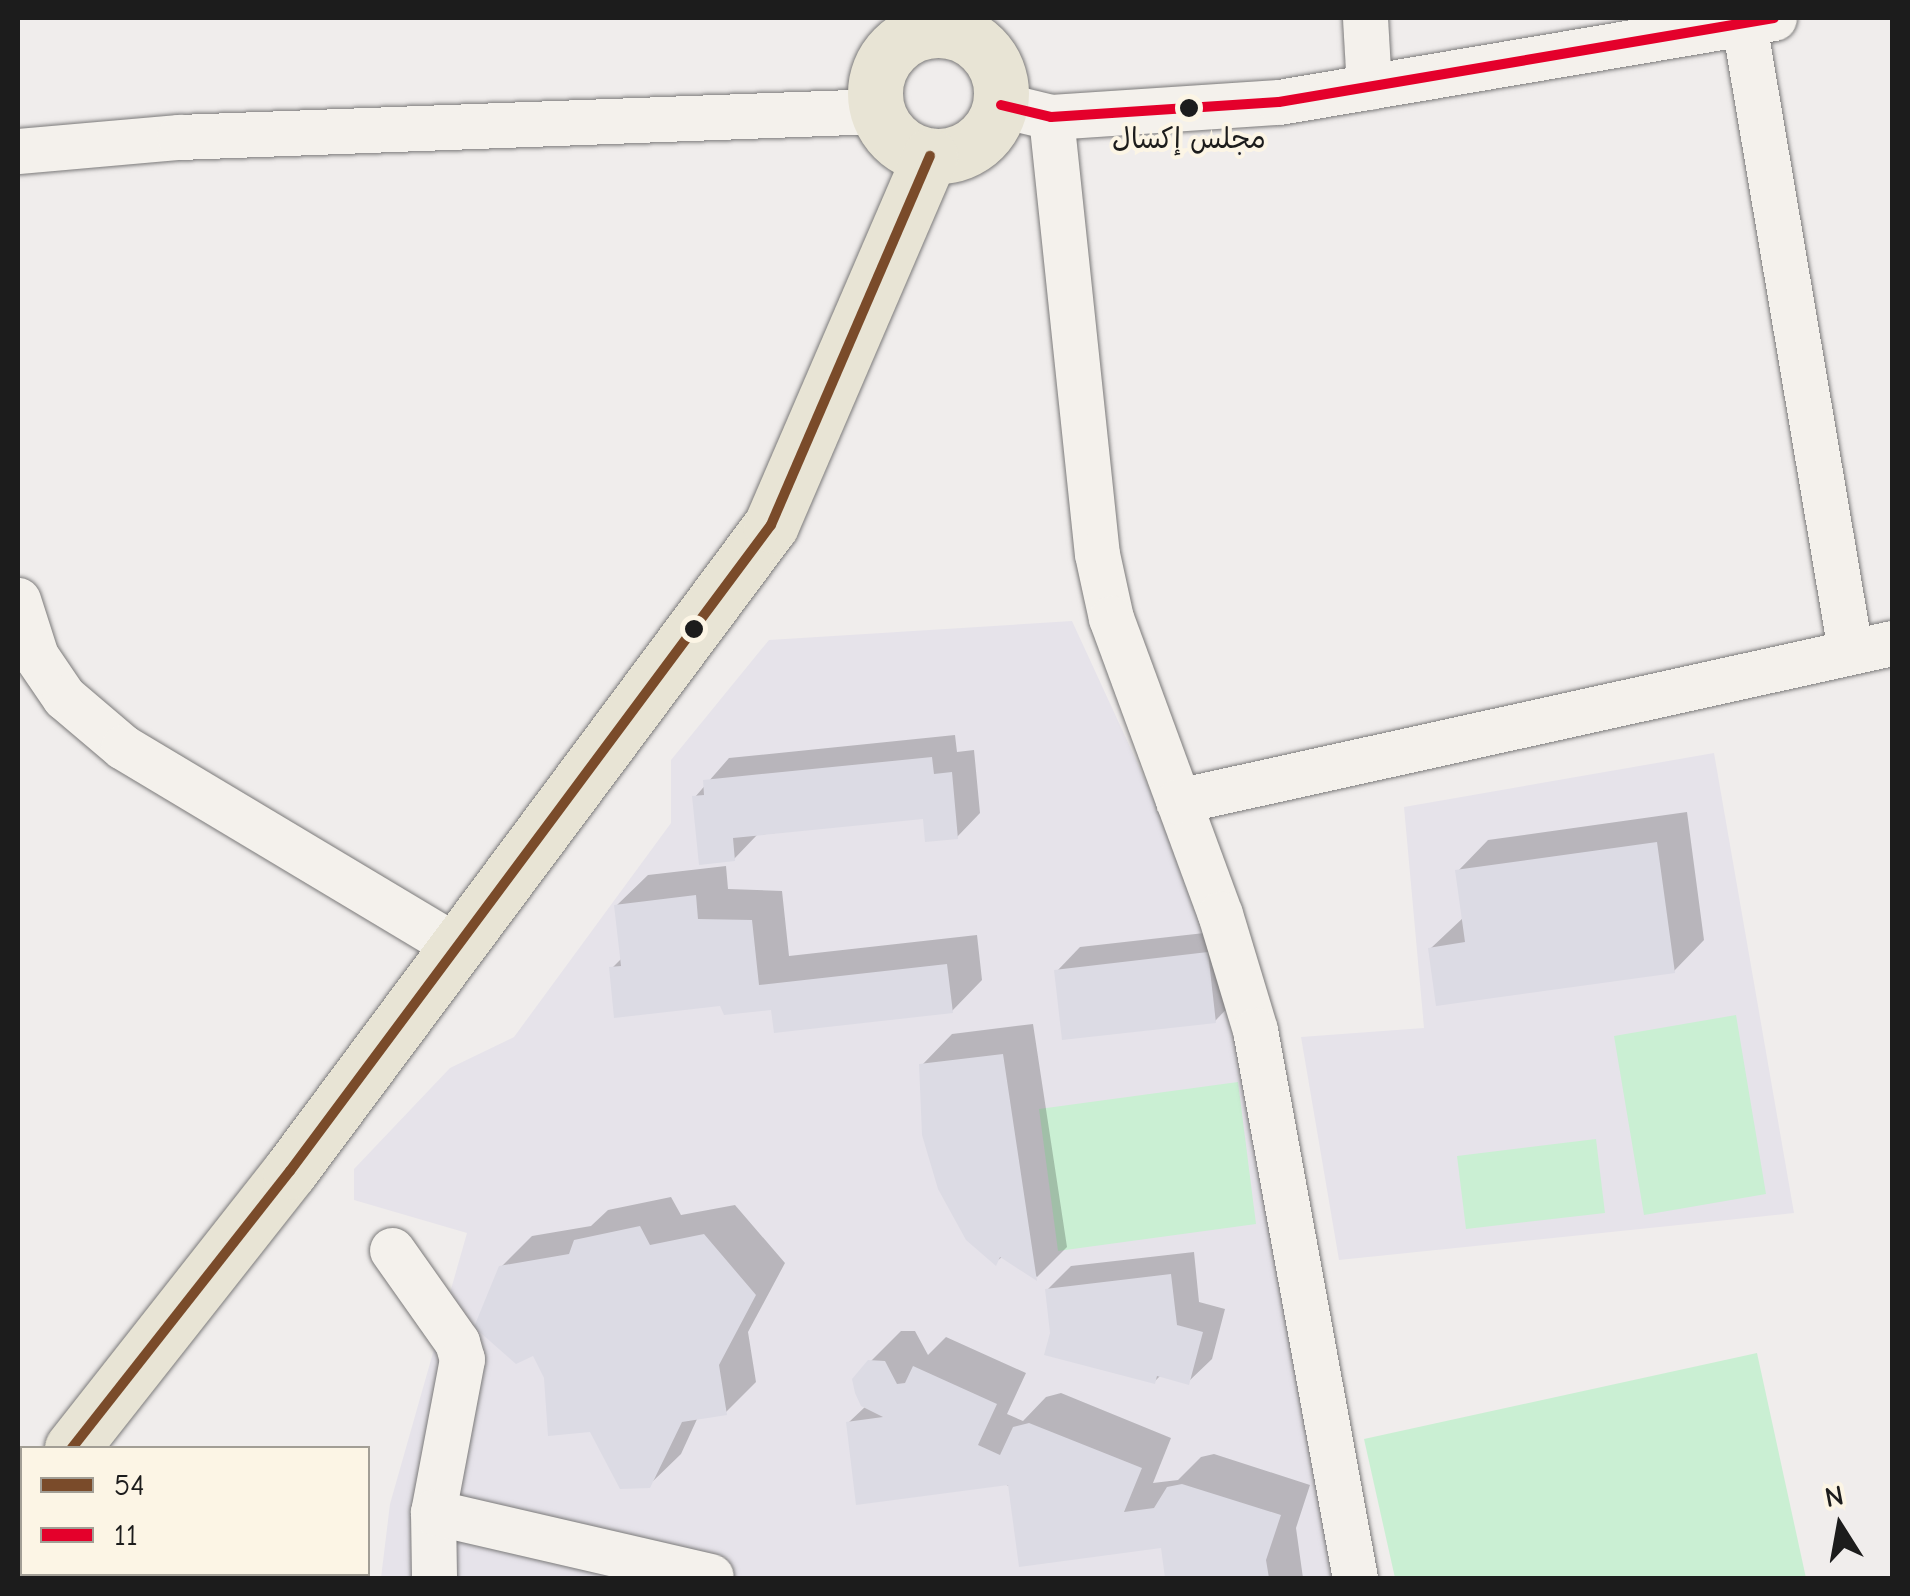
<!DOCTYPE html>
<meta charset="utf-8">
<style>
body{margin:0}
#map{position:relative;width:1910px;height:1596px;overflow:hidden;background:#f0edec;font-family:"Comic Neue","Playpen Sans Arabic",sans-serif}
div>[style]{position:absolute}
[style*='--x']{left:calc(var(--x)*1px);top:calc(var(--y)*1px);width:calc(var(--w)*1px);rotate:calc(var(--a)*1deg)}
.built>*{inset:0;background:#e6e3ea}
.green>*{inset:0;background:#caefd3}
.shadow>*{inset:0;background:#0003}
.building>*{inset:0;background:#dcdbe4}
.roads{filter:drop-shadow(0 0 2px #7b7a7a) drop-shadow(0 0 2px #7b7a7a)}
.minor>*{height:45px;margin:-22.5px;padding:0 22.5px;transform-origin:22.5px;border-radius:22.5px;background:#f4f1ec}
.major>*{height:55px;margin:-27.5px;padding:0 27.5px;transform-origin:27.5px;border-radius:27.5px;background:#e8e4d5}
.major>.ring{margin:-27.5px;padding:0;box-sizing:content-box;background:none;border:55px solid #e8e4d5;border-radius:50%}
.bus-1>*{height:10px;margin:-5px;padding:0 5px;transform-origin:5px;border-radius:5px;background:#7a4b2a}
.bus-2>*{height:10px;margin:-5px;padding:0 5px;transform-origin:5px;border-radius:5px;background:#e4002b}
.dots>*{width:28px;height:28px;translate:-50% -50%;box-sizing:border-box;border:5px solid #fcf5e5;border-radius:50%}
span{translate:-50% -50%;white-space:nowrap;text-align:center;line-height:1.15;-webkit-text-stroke:8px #fcf5e5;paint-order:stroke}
.bus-label{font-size:28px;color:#1c1c1c}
.frame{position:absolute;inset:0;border:20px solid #1c1c1c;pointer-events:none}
.legend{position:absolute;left:20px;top:1446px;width:350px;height:130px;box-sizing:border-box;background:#fcf5e5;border:2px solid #a29e95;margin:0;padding:12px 18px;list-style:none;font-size:30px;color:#1c1c1c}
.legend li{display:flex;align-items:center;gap:20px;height:50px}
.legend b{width:50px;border:2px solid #a29e95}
.north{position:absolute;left:1790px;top:1476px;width:100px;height:100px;-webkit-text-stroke:8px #fcf5e5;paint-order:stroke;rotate:349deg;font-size:28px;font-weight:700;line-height:40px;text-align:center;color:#1c1c1c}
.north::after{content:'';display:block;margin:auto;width:35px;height:45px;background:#1c1c1c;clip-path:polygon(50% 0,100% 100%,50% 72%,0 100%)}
</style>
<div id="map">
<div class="built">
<i style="clip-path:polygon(1072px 621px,1219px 940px,1333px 1578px,381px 1578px,390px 1504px,467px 1233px,354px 1200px,354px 1169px,450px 1068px,514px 1037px,671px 823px,671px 760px,769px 640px)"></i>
<i style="clip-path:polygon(1714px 753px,1794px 1213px,1339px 1260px,1301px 1037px,1424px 1028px,1404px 807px)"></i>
</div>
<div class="green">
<i style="clip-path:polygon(1736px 1015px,1766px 1194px,1644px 1215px,1614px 1036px)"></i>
<i style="clip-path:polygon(1238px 1082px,1256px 1224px,1058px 1251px,1039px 1109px)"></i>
<i style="clip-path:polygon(1596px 1139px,1605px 1213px,1466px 1229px,1457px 1156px)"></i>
<i style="clip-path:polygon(1757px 1353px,1806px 1578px,1395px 1578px,1364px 1439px)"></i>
</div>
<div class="shadow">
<i style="clip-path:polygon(955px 735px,957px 752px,974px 750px,980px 813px,957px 837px,925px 816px,757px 835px,734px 859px,695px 797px,729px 758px)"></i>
<i style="clip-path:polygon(1687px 812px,1704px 940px,1674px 971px,1431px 948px,1464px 917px,1458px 871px,1488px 840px)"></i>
<i style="clip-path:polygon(726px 866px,728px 889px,782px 891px,789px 956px,977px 935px,982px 980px,952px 1011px,774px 1008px,721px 1003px,612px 968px,623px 957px,617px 905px,648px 875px)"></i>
<i style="clip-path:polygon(1231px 930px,1238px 997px,1215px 1021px,1057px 971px,1080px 947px)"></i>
<i style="clip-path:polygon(1033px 1024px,1067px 1247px,1037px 1277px,1003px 1256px,996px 1262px,922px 1065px,952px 1034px)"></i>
<i style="clip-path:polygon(671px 1197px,681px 1215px,735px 1205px,785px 1263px,748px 1332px,756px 1382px,725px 1413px,698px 1417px,681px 1454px,649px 1485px,547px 1377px,501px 1267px,532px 1236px,591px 1226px,608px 1210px)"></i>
<i style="clip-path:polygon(1194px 1252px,1199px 1302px,1225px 1309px,1212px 1359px,1188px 1382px,1161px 1375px,1154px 1382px,1053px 1333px,1048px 1289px,1071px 1266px)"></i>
<i style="clip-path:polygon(901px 1331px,915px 1331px,928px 1355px,946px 1337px,1026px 1373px,1007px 1414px,1023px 1421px,1046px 1397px,1061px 1393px,1171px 1438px,1153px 1483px,1178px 1480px,1201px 1457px,1214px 1454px,1310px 1485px,1296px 1528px,1303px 1578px,1167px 1578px,1163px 1546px,848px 1423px,866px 1406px,870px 1362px)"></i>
</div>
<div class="building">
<i style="clip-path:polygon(932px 757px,934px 774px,952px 772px,958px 839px,925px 842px,923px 819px,733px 838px,735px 861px,699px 865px,692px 796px,704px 795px,703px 780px)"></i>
<i style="clip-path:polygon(1657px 842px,1675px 973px,1436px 1006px,1428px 948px,1465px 942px,1455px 870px)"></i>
<i style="clip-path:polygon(696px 895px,698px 919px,752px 920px,759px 985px,947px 964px,953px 1013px,774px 1033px,771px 1010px,724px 1015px,720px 1006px,614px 1018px,609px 967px,621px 966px,614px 905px)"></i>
<i style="clip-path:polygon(1208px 952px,1216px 1023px,1062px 1040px,1054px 970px)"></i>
<i style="clip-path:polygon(1003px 1054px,1037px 1281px,1000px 1257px,996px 1266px,966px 1240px,938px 1189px,922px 1135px,919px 1064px)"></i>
<i style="clip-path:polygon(640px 1226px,650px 1245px,704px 1234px,756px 1295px,719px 1365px,727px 1415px,682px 1422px,650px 1488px,620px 1489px,590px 1432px,548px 1436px,544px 1378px,533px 1356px,516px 1364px,474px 1327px,499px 1266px,569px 1254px,574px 1240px)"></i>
<i style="clip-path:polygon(1171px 1274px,1177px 1325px,1203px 1332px,1189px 1385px,1157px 1376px,1155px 1384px,1044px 1355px,1050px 1333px,1045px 1289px)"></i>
<i style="clip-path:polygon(868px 1360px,885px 1361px,897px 1384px,905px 1383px,913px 1366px,997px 1404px,978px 1445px,1000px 1455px,1013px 1427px,1029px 1423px,1142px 1468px,1124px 1512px,1154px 1508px,1167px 1487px,1182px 1484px,1281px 1515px,1266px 1560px,1269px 1578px,1165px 1578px,1161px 1548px,1019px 1567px,1008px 1485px,856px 1505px,846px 1422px,883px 1417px,861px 1406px,855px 1393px,852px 1379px)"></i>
</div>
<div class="roads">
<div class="minor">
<i style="--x:1365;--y:18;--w:69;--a:86.7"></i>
<i style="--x:1743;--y:18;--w:641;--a:80.39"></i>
<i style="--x:1001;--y:105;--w:51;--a:13.5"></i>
<i style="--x:1051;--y:117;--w:228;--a:-3.8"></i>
<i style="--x:1279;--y:102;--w:502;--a:-9.63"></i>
<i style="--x:1051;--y:117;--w:439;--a:84"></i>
<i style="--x:1097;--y:554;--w:66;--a:77.7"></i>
<i style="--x:1111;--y:618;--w:315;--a:69.8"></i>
<i style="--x:1220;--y:914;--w:121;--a:73.2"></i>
<i style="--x:1255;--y:1030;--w:557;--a:79.66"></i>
<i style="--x:18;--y:151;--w:162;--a:-5"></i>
<i style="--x:179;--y:137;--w:698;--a:-2.13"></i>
<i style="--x:18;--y:600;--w:59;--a:72.2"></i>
<i style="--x:36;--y:656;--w:50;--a:55.7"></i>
<i style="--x:64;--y:697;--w:77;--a:40.3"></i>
<i style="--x:123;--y:747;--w:389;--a:30.9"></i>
<i style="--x:1178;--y:801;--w:731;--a:-12.48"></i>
<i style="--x:392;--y:1250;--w:113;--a:54.8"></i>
<i style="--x:457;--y:1342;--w:18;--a:74"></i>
<i style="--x:462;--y:1359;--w:156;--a:100.7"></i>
<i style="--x:433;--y:1512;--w:66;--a:89.1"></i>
<i style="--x:433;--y:1512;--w:285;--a:13"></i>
</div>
<div class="major">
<i class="ring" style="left:875px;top:30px;width:71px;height:71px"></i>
<i style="--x:72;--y:1448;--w:352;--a:-51.8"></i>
<i style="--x:290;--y:1171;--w:805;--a:-53.33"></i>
<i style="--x:771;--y:525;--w:402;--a:-66.7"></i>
<i style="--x:18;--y:1517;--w:7;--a:-56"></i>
</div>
</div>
<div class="bus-1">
<i style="--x:72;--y:1448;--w:352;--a:-51.8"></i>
<i style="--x:290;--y:1171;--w:805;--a:-53.33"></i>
<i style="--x:771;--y:525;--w:402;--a:-66.7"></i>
</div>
<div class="bus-2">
<i style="--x:1001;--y:105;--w:51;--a:13.5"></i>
<i style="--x:1051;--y:117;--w:228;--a:-3.8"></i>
<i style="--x:1279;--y:102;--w:502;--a:-9.63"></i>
</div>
<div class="dots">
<i style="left:1189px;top:108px;background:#1c1c1c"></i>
<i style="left:694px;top:629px;background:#1c1c1c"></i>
</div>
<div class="bus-label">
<span style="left:1189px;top:139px">مجلس إكسال</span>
</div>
<div class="frame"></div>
<ul class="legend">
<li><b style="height:12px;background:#7a4b2a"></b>54</li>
<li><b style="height:12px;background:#e4002b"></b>11</li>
</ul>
<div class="north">N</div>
</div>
